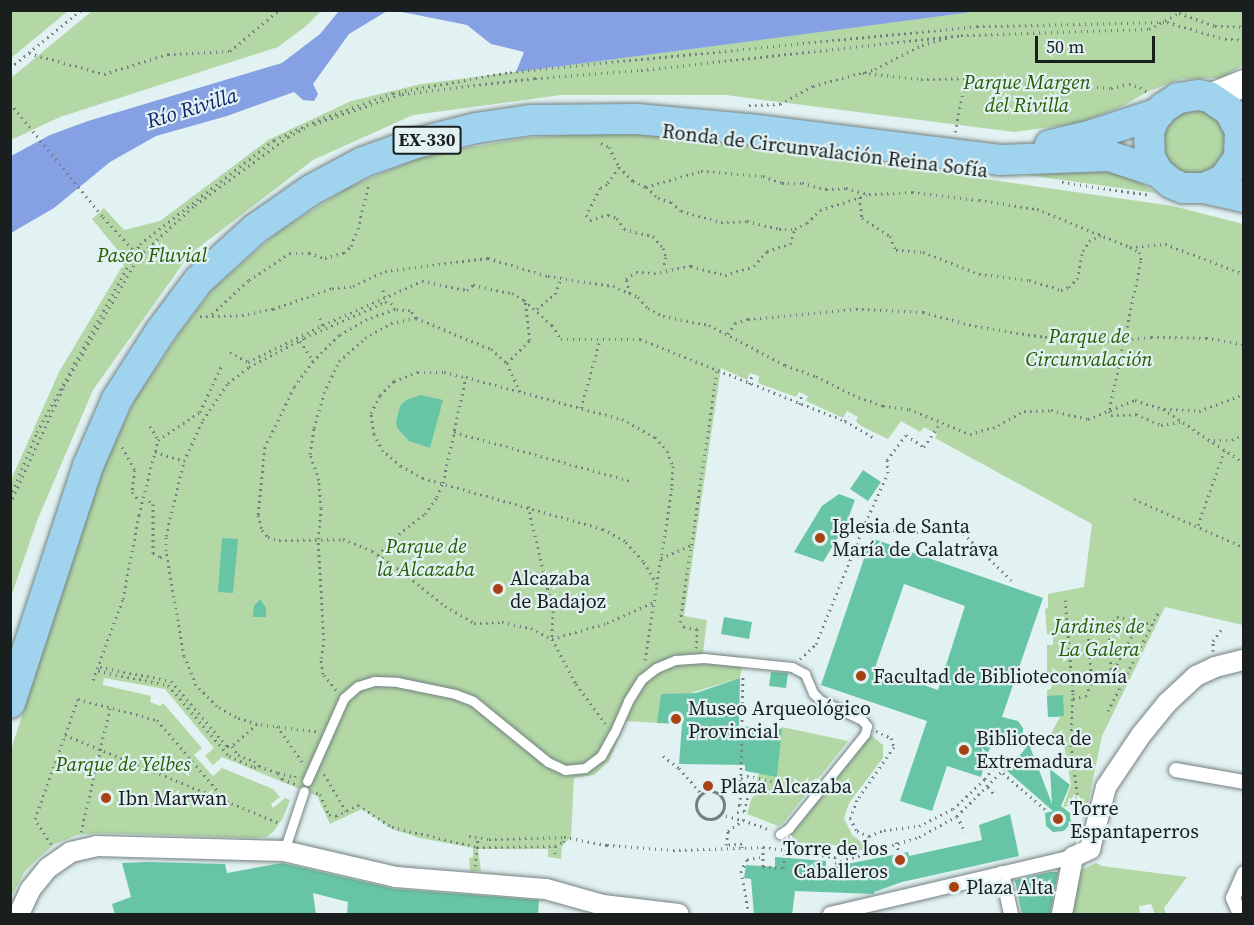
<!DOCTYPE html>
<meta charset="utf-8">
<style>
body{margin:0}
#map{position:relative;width:1254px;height:925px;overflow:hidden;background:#e2f1f2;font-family:"Source Serif 4",serif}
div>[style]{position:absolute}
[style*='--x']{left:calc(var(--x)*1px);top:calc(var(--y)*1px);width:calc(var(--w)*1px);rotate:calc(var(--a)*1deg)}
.green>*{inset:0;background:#b3d8a5}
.water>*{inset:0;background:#85a1e3}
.building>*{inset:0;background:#67c5a6}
.path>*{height:3px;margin-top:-1.5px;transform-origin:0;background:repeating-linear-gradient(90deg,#757f80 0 1.5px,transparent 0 6px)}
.path>.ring{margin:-1.5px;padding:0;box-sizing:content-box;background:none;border:3px solid #757f80;border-radius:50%}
.roads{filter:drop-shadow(0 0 2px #748181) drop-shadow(0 0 2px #748181)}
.service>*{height:9px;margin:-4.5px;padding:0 4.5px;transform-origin:4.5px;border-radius:4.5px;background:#fff}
.pedestrian>*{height:14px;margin:-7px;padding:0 7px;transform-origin:7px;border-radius:7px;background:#fff}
.minor>*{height:20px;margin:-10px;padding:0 10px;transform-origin:10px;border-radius:10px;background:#fff}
.secondary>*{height:27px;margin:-13.5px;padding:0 13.5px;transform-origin:13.5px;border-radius:13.5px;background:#fff}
.primary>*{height:30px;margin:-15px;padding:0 15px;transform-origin:15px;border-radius:15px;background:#a0d3ee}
.dots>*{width:16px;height:16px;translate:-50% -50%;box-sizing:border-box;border:3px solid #e2f1f2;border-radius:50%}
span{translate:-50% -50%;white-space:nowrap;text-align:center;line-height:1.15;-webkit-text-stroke:4.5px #e2f1f2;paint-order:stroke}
.shield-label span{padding:2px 4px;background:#e2f1f2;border:2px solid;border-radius:4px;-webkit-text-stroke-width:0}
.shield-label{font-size:18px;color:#191e1f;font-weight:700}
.park-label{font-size:20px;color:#245e00;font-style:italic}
.street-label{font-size:20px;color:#191e1f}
.poi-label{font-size:20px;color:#191e1f}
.left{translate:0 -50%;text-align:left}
.right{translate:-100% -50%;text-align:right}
.water-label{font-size:21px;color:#0e246f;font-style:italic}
.frame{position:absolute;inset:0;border:12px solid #191e1f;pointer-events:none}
.scale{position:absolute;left:1035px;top:36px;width:120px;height:27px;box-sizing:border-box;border:3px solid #191e1f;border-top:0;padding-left:8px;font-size:18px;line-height:21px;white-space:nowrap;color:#191e1f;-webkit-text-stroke:4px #e2f1f2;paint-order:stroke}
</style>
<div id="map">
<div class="green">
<i style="clip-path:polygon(11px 10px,68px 10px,68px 11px,11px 58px)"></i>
<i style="clip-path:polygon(92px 11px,92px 10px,321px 11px,306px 26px,278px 47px,60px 117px,11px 140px,11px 78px)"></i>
<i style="clip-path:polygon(980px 11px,1243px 11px,1243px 65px,1221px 78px,1180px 79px,1147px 92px,1121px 107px,1079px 123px,1014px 132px,726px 95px,561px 95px,413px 115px,313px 160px,189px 255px,93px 390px,37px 521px,11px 597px,11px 480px,59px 372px,123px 265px,120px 253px,92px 219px,104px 208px,124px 230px,160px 221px,268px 140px,351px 101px,421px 84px)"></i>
<i style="clip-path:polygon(1184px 107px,1218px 114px,1230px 146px,1210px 174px,1186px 177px,1166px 165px,1160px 131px)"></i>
<i style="clip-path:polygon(578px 134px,632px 134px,726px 142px,1173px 206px,1243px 224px,1243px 625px,1165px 607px,1102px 736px,1088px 803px,1063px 807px,1071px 785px,1064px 745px,1052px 745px,1047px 741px,1060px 717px,1048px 717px,1047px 690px,1051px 689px,1052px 679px,1047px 679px,1047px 645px,1053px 645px,1053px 635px,1047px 634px,1045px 609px,1048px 608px,1048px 594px,1084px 587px,1092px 524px,935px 438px,937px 434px,924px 427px,920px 432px,901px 421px,888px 439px,861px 426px,856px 421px,858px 417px,847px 411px,843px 418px,806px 401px,808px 396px,799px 392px,796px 397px,758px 383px,759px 376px,750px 373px,747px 380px,721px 368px,684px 616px,707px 620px,703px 653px,743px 657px,740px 678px,684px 695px,657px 723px,626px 721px,609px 761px,594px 775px,574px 778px,571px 837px,562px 846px,561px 859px,548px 857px,548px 849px,478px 849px,481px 871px,470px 871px,469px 858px,473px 857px,473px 848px,420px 838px,392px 829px,362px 809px,330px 824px,317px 796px,222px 757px,213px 765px,205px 756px,214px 748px,165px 689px,104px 678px,103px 685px,151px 696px,150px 702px,160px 706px,163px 703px,202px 748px,194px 755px,213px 776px,222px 768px,273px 789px,280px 797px,271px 804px,273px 808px,285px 798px,290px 800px,283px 818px,273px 832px,266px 837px,254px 838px,101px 833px,77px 835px,55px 844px,37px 859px,25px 871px,11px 897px,11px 750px,97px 480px,135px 400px,181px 331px,214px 288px,277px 233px,347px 188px,426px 155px,525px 138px)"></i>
<i style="clip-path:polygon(1108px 170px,1137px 181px,1156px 193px,1027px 175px)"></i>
<i style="clip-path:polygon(782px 727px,848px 741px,783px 823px,778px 826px,747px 814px,759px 773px)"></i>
<i style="clip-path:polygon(871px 735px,883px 745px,883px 758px,849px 803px,844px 818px,852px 835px,869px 848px,848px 853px,847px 846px,792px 842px,791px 835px)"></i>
<i style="clip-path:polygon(1096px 863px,1102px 866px,1187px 877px,1164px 908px,1166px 914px,1155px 914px,1151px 904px,1139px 906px,1140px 914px,1065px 914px,1077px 872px)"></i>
</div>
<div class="water">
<i style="clip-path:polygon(339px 11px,387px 11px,349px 34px,313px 84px,318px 94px,314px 101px,303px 100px,294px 92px,227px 116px,156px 136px,110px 162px,54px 208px,11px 233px,11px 156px,50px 135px,88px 121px,282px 63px,320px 34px)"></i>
<i style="clip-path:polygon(397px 11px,397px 10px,980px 11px,516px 72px,524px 52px,491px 44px,467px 25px)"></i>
</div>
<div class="building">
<i style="clip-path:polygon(421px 395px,443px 400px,430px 448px,409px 441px,398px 429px,396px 422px,400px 406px,406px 400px)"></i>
<i style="clip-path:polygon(863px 470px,881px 482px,868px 501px,850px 489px)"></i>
<i style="clip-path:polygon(839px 494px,855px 500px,846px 524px,823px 562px,794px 552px,822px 506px)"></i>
<i style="clip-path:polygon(222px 538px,238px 539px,233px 593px,218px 592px)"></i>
<i style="clip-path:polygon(evenodd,871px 538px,1043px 598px,1002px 717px,1018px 721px,1023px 728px,1022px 747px,993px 738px,981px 777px,947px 766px,932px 811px,900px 801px,927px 721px,821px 685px,871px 538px,904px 584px,965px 606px,938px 690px,875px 668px,904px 584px)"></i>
<i style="clip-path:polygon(260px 599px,266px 608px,266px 617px,253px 617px,254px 606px)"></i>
<i style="clip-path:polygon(724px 617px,752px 622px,749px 639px,721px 634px)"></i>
<i style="clip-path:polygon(771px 672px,788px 673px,786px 688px,769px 686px)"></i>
<i style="clip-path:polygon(740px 678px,739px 726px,782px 729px,777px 777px,745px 771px,745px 765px,679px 764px,682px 724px,657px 723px,661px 694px,696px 693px)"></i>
<i style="clip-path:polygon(1063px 695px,1064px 716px,1048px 717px,1047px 696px)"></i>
<i style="clip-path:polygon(1029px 744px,1052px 804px,1050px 769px,1070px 785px,1061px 806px,1070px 813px,1071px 823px,1064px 831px,1053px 832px,1046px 826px,1045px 813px,1053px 811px,1007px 771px)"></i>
<i style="clip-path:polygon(1010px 814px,1019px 856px,902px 882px,874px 892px,874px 894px,795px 891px,792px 915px,754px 915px,751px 879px,744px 878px,746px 865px,775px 867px,775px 857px,826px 861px,826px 868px,908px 852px,909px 856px,982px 840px,979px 825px)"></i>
<i style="clip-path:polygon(147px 862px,225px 864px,227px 873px,282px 863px,395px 889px,539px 900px,538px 915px,347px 915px,348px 902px,313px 893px,316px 915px,115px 915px,112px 904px,131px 897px,122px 863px)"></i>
<i style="clip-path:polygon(1050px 872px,1058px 872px,1050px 915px,1022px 915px,1015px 880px)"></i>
</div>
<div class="path">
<i style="--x:961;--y:35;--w:188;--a:-1.8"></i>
<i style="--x:1149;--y:29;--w:34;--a:-28"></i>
<i style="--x:1179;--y:13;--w:38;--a:20"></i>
<i style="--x:1215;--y:26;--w:29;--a:2"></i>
<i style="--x:29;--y:53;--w:78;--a:15.6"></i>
<i style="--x:104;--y:74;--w:67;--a:-17.4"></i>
<i style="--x:168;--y:54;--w:62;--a:-2.8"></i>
<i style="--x:230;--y:51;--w:64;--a:-39.9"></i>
<i style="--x:10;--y:68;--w:92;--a:-39.2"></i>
<i style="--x:863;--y:73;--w:58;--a:5.9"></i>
<i style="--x:921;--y:79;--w:52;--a:-1.1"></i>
<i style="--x:973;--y:78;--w:24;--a:22"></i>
<i style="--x:995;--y:87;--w:36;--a:-6"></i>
<i style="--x:1031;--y:83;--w:80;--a:3.6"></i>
<i style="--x:1111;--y:88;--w:18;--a:-13"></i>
<i style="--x:1129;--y:84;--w:11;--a:15"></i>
<i style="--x:1140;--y:87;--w:9;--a:36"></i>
<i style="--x:10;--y:103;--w:147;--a:50.8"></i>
<i style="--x:103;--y:217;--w:53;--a:47.3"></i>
<i style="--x:749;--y:105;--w:31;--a:-2"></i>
<i style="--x:780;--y:104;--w:38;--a:-29"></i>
<i style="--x:813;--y:86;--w:64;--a:-15.3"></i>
<i style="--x:875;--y:69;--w:53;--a:-27.1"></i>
<i style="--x:922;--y:45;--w:27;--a:-15"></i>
<i style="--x:314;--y:124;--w:93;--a:-18.8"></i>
<i style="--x:402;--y:94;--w:134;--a:-6.9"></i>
<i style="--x:535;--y:78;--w:106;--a:-4.3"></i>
<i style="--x:641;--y:70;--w:322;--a:-6.2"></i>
<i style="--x:955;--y:132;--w:55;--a:-78.5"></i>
<i style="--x:601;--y:143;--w:9;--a:27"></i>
<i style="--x:609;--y:147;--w:22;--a:63"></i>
<i style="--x:619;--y:167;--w:20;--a:45"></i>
<i style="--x:633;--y:181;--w:14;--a:25"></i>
<i style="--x:646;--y:187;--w:57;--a:-16.2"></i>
<i style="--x:701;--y:171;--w:62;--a:4.6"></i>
<i style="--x:763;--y:176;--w:20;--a:20"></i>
<i style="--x:782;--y:183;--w:20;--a:0"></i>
<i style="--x:802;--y:183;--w:25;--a:14"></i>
<i style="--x:826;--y:189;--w:20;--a:-3"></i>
<i style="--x:846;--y:188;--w:24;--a:15"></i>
<i style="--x:869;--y:194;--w:43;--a:-2.7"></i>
<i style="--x:912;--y:192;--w:67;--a:6.8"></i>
<i style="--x:979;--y:200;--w:59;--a:8.8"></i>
<i style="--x:1037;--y:209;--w:100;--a:22.2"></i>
<i style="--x:1130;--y:247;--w:35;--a:-5"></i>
<i style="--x:1165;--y:244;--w:85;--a:20.8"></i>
<i style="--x:619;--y:167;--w:21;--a:125"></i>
<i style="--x:607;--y:184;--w:8;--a:150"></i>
<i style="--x:600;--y:188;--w:30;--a:117"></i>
<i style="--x:586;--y:215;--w:6;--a:51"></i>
<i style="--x:590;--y:220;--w:19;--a:-16"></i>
<i style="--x:608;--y:215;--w:9;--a:18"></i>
<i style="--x:617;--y:218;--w:13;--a:58"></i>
<i style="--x:624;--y:229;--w:30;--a:14"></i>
<i style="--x:653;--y:236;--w:16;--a:50"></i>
<i style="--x:663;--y:248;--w:9;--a:72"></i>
<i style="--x:666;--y:257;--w:12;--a:104"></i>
<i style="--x:1062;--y:182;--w:89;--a:8.4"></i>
<i style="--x:646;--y:187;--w:16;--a:43"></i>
<i style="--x:658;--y:198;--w:14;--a:17"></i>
<i style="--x:671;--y:202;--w:13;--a:42"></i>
<i style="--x:681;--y:211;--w:41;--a:15.4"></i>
<i style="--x:721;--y:222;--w:26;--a:-2"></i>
<i style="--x:747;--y:221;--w:33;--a:14"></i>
<i style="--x:779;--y:229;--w:16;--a:0"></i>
<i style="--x:859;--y:197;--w:21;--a:82"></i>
<i style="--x:862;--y:218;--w:33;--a:33"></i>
<i style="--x:890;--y:236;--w:15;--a:67"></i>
<i style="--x:896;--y:250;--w:27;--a:4"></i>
<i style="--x:923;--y:252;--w:60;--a:21.4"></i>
<i style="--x:979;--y:274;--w:50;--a:6.8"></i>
<i style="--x:1029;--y:280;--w:34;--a:17"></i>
<i style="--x:1061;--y:290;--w:9;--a:-21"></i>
<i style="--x:1069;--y:287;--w:11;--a:-45"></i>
<i style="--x:1077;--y:279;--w:29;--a:-78"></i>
<i style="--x:1083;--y:251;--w:12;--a:-59"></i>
<i style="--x:1089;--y:241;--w:13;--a:-27"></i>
<i style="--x:1130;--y:247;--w:10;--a:29"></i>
<i style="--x:1139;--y:252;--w:9;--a:77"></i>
<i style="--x:1141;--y:261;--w:153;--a:102"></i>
<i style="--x:1109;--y:411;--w:4;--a:63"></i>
<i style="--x:1111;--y:415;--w:25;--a:-2"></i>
<i style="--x:1136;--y:414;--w:27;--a:24"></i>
<i style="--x:1161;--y:425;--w:20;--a:-9"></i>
<i style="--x:383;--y:290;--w:7;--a:74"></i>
<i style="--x:630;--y:293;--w:15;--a:-106"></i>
<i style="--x:626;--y:279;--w:12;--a:-35"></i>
<i style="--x:636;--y:272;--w:18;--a:3"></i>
<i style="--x:654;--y:273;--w:38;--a:-11"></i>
<i style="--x:691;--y:266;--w:35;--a:15"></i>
<i style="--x:725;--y:275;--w:30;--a:-17"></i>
<i style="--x:754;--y:266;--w:20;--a:-49"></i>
<i style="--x:767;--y:251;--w:24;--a:-17"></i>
<i style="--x:790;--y:244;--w:16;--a:-72"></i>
<i style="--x:795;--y:229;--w:13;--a:-27"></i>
<i style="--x:807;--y:223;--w:18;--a:-45"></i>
<i style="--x:820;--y:210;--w:49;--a:-17.7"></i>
<i style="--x:537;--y:309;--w:23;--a:-40"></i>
<i style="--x:555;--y:294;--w:18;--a:-68"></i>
<i style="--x:212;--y:314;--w:50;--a:-42.6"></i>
<i style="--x:249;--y:280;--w:49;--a:-33.4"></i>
<i style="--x:290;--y:253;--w:19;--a:0"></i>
<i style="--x:309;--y:253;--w:17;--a:17"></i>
<i style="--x:325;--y:258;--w:20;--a:-15"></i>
<i style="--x:344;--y:253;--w:10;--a:-45"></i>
<i style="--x:351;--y:246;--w:18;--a:-68"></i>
<i style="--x:358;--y:229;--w:47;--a:-76.6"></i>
<i style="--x:200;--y:316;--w:42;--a:-1.4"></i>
<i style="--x:242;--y:315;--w:32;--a:-11"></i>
<i style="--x:273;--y:309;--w:63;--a:-19.6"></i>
<i style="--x:332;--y:288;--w:21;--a:-5"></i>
<i style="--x:353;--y:286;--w:35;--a:-25"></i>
<i style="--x:385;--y:271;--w:104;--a:-7.2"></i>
<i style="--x:488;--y:258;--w:63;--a:16.7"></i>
<i style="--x:548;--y:276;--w:66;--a:8.7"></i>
<i style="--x:613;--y:286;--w:27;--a:24"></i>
<i style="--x:638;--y:297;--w:15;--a:48"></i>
<i style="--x:648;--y:308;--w:17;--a:28"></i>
<i style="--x:663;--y:316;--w:47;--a:11.1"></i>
<i style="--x:709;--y:325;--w:86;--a:27.8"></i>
<i style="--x:785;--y:365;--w:33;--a:20"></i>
<i style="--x:816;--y:376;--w:42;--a:27.2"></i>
<i style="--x:853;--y:395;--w:32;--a:20"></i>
<i style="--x:883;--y:406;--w:26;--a:7"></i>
<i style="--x:909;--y:409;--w:66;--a:22.3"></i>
<i style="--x:970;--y:434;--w:24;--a:-15"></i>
<i style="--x:993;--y:428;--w:35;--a:-29"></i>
<i style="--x:1024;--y:411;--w:27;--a:-2"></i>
<i style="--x:1051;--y:410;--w:38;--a:14"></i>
<i style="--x:1088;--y:419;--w:51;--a:-22"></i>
<i style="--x:1135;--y:400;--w:29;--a:18"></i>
<i style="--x:1163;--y:409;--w:97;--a:33.7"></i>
<i style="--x:320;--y:318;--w:8;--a:67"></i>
<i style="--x:416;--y:318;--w:10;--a:-127"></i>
<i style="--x:410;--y:310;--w:15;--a:-176"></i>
<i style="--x:395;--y:309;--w:30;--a:160"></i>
<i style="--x:367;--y:319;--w:32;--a:150"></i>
<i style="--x:339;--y:335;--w:37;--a:135"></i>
<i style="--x:313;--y:361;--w:32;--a:126"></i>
<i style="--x:294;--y:387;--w:67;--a:115.8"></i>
<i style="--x:265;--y:447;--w:68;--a:95.9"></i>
<i style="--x:258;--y:515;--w:16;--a:75"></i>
<i style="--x:262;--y:530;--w:9;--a:49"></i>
<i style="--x:268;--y:537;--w:11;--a:15"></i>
<i style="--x:279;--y:540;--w:64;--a:-0.9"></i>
<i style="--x:343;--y:539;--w:31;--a:22"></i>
<i style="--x:372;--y:551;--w:32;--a:34"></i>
<i style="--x:399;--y:569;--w:59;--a:38.8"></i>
<i style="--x:445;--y:606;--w:34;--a:30"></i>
<i style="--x:474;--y:623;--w:28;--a:-2"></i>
<i style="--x:502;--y:622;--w:30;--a:12"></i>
<i style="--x:531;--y:628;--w:24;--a:28"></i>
<i style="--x:552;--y:639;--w:57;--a:-16.2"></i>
<i style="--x:607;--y:623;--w:51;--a:-24.1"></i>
<i style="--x:728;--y:334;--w:13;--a:-58"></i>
<i style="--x:735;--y:323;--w:14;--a:-17"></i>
<i style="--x:748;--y:319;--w:108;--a:-5.3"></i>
<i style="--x:856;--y:309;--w:67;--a:2.6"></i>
<i style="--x:923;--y:312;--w:54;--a:15.1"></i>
<i style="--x:975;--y:326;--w:71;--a:8.9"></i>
<i style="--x:1045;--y:337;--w:63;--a:3.6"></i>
<i style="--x:1108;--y:341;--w:43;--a:-5.3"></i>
<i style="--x:1151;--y:337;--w:55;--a:1"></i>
<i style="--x:1206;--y:338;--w:38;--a:9"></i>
<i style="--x:300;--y:341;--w:23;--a:56"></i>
<i style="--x:230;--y:352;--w:21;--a:29"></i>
<i style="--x:248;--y:362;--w:84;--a:-26.3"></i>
<i style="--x:323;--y:325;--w:108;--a:-24"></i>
<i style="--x:422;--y:281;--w:46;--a:11.3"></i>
<i style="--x:467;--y:290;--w:8;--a:-40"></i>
<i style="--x:473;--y:285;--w:40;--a:12"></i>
<i style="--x:512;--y:293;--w:14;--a:30"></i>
<i style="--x:524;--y:300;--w:38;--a:42"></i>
<i style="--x:552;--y:325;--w:17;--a:57"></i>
<i style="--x:561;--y:339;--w:79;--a:0"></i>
<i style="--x:640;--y:339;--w:221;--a:21.8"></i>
<i style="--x:845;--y:421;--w:34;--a:30"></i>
<i style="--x:507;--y:363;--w:33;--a:-45"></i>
<i style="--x:530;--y:340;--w:40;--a:-97.1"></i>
<i style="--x:418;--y:372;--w:26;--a:0"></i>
<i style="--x:444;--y:372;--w:23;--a:13"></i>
<i style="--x:466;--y:377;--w:162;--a:15.1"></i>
<i style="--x:622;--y:419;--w:38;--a:29"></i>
<i style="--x:655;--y:437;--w:18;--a:49"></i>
<i style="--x:667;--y:451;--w:16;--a:68"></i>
<i style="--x:673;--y:466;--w:22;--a:93"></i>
<i style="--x:672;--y:488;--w:97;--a:98.9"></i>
<i style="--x:657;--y:584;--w:27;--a:-121"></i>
<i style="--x:643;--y:561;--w:27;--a:-132"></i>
<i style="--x:625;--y:541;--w:25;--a:-151"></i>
<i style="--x:603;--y:529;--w:187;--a:-164.2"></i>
<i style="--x:423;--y:478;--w:25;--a:-151"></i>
<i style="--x:401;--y:466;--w:23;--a:-140"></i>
<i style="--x:383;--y:451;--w:19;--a:-118"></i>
<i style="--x:374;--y:434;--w:21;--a:-98"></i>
<i style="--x:371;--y:413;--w:20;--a:-63"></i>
<i style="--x:380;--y:395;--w:20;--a:-45"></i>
<i style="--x:394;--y:381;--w:26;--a:-21"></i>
<i style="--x:749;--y:384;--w:9;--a:-69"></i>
<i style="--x:799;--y:404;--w:9;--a:-72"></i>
<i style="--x:581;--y:408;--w:71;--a:-74.4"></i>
<i style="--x:1164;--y:409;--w:35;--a:3"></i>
<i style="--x:1199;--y:411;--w:48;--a:-20.7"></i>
<i style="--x:845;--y:421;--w:6;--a:-51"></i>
<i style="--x:150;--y:426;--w:16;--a:60"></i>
<i style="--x:454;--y:432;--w:184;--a:15.5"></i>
<i style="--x:1208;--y:440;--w:24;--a:0"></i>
<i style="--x:1232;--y:440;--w:13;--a:-27"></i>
<i style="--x:122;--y:447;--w:26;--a:61"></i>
<i style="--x:135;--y:470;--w:22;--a:98"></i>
<i style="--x:132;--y:492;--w:9;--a:49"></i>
<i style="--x:155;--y:452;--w:30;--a:17"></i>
<i style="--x:10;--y:497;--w:70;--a:-67.4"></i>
<i style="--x:37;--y:432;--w:214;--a:-61.3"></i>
<i style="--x:140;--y:244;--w:170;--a:-37.8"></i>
<i style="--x:274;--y:140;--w:48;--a:-24.4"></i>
<i style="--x:318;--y:120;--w:80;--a:-19.8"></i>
<i style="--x:393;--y:93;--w:119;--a:-10.2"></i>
<i style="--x:510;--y:72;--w:469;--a:-5.6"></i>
<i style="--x:977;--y:26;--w:190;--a:-1.2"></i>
<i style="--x:1167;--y:22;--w:60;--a:16.3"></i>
<i style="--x:1225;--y:39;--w:19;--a:3"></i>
<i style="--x:1134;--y:499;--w:120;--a:23.6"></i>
<i style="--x:149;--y:501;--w:5;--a:37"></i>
<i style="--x:153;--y:504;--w:49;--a:90"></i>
<i style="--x:153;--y:553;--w:8;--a:30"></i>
<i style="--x:160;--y:557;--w:6;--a:-18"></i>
<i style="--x:10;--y:504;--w:130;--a:-65.4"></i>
<i style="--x:64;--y:386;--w:150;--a:-60"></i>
<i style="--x:139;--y:256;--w:76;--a:-42.3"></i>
<i style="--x:195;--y:205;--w:115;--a:-36.2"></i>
<i style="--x:288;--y:137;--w:19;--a:-28"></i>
<i style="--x:528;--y:506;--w:108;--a:76.6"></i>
<i style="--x:553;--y:611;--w:28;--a:92"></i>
<i style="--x:552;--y:639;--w:51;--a:61.9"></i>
<i style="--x:576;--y:684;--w:49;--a:53.4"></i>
<i style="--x:1198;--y:525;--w:81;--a:-70.4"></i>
<i style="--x:863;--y:528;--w:60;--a:-65.6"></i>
<i style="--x:888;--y:473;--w:13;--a:-94"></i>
<i style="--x:887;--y:460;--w:31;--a:-53"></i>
<i style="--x:906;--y:435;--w:22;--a:34"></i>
<i style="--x:924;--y:447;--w:29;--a:-56"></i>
<i style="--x:378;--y:555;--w:30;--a:-45"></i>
<i style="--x:399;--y:534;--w:33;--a:-38"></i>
<i style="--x:425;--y:514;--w:21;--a:-55"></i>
<i style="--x:437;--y:497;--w:15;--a:-67"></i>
<i style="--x:443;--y:483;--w:108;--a:-77.8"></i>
<i style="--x:661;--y:558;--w:33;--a:-23"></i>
<i style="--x:1065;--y:600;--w:93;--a:85.1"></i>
<i style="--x:1073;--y:693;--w:52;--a:92.2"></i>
<i style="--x:1071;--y:745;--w:72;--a:82.8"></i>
<i style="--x:696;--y:648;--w:19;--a:-87"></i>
<i style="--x:697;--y:629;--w:13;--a:-171"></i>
<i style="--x:684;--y:627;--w:6;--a:-129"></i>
<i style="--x:680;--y:622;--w:255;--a:-81.6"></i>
<i style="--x:1213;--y:651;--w:10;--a:-90"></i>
<i style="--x:1213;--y:641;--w:17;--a:-54"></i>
<i style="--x:800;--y:659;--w:22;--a:-43"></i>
<i style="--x:816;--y:644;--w:125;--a:-67.9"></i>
<i style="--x:863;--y:528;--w:57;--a:4"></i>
<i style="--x:920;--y:532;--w:39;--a:-4"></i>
<i style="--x:959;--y:529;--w:73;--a:44.4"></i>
<i style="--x:645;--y:660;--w:77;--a:-81"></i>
<i style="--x:100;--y:667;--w:72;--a:11.2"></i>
<i style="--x:171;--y:681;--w:86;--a:49.3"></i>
<i style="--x:227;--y:746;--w:5;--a:0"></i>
<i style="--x:98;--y:671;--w:71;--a:11.3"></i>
<i style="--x:168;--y:685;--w:94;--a:49.3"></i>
<i style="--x:229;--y:756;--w:27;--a:24"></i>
<i style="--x:254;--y:767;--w:5;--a:-11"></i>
<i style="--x:93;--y:680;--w:86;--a:-69.7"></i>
<i style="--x:123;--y:599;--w:86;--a:-79.2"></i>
<i style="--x:139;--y:515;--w:77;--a:-75.8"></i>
<i style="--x:158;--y:440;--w:50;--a:-33.7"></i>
<i style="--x:200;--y:412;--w:50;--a:-65"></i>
<i style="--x:336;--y:690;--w:21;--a:-129"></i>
<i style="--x:323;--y:674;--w:16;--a:-97"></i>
<i style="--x:321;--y:658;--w:18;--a:-81"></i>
<i style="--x:324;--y:640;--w:101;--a:-93.4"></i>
<i style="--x:318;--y:539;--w:31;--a:-84"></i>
<i style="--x:321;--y:508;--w:28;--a:-94"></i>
<i style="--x:319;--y:480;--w:28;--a:-109"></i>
<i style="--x:310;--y:454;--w:26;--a:-81"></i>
<i style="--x:314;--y:428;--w:36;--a:-74"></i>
<i style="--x:324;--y:393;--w:35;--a:-65"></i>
<i style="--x:339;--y:361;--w:35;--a:-41"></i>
<i style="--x:365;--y:338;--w:30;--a:-30"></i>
<i style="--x:391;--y:323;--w:25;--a:-11"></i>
<i style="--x:416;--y:318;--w:81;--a:22.5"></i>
<i style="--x:491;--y:349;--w:21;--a:41"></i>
<i style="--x:507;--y:363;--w:32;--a:66"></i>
<i style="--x:1073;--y:698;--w:13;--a:-9"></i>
<i style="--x:1086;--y:696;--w:15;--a:-67"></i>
<i style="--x:1092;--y:682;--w:64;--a:-94.5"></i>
<i style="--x:1087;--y:618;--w:23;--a:20"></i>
<i style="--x:1109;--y:626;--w:49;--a:87.7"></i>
<i style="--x:1111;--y:675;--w:47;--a:-61.8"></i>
<i style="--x:1133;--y:634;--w:25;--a:-162"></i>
<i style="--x:1109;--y:626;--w:12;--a:-48"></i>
<i style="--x:1117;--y:617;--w:37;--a:11"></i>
<i style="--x:1108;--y:711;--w:114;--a:-63"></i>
<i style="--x:257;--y:724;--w:33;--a:139"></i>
<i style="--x:232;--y:746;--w:11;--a:56"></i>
<i style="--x:238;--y:755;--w:17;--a:21"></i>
<i style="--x:254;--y:761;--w:7;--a:45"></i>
<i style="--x:259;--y:766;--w:20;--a:20"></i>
<i style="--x:278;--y:773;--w:17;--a:13"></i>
<i style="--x:295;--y:777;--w:2;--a:-63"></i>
<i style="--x:277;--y:726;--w:45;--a:54.9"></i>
<i style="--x:316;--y:731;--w:59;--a:-173.2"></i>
<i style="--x:257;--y:724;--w:22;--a:-162"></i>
<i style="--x:236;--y:717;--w:22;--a:-150"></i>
<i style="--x:217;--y:706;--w:30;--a:-135"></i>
<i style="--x:196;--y:685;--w:31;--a:-112"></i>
<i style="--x:184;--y:656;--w:107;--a:-99.7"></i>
<i style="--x:166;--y:551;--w:15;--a:-90"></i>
<i style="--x:166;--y:536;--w:77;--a:-76.5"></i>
<i style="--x:184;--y:461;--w:45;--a:-65.1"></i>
<i style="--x:203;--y:420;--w:45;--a:-56"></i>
<i style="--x:228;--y:383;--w:26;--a:-37"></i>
<i style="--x:249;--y:367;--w:62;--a:-27.8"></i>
<i style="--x:304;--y:338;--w:89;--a:-24"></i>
<i style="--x:385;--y:302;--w:6;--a:9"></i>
<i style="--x:391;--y:303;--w:7;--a:56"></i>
<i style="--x:876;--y:731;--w:17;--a:25"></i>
<i style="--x:891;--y:738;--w:9;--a:72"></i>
<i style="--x:894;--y:747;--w:65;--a:124.9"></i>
<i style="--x:857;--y:800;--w:19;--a:111"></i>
<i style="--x:850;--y:818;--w:15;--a:62"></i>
<i style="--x:857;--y:831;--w:13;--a:23"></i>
<i style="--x:869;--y:836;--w:16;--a:-22"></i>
<i style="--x:884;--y:830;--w:35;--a:-7"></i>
<i style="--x:919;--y:826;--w:38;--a:-27"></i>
<i style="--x:953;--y:809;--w:44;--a:-43.2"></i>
<i style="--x:985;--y:779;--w:35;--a:-53"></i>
<i style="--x:65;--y:735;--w:232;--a:22.3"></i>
<i style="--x:663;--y:756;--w:20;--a:37"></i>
<i style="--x:679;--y:768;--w:35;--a:49"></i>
<i style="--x:278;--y:773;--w:7;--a:56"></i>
<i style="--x:282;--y:779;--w:15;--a:20"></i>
<i style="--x:1003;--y:773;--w:58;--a:40.8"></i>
<i style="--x:324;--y:774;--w:43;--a:59.3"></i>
<i style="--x:741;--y:778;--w:6;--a:-18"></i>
<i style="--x:747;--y:776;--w:25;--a:11"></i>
<i style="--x:988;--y:787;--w:9;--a:49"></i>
<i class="ring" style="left:696px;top:791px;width:25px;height:25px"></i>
<i style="--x:316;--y:793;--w:4;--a:14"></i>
<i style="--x:320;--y:794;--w:23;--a:67"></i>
<i style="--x:329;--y:815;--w:7;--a:8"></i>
<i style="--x:336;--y:816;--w:25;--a:-27"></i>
<i style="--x:358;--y:805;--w:40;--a:32.9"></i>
<i style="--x:392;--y:827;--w:87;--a:13.2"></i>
<i style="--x:477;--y:847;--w:78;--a:-0.7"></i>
<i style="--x:555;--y:846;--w:9;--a:-27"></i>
<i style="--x:563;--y:842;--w:5;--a:-79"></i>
<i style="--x:564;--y:837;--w:44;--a:10.5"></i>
<i style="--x:607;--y:845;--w:66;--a:4.3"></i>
<i style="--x:673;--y:850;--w:90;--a:-1.9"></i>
<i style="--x:763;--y:847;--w:73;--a:7.9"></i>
<i style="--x:835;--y:857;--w:6;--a:90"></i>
<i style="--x:835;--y:863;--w:88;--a:-17.2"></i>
<i style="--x:919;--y:837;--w:43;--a:-28.9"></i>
<i style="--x:957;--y:816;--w:79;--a:-45"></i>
<i style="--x:738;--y:805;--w:2;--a:0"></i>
<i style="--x:740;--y:805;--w:131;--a:-88.7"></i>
<i style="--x:737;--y:812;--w:7;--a:-8"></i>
<i style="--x:744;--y:811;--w:35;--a:-74"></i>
<i style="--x:720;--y:814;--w:23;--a:15"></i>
<i style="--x:957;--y:816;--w:18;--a:63"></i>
<i style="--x:81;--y:832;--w:127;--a:-76.8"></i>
<i style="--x:469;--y:836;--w:20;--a:9"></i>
<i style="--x:489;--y:839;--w:75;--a:-1.5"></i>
<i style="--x:896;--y:842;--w:24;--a:75"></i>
<i style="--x:51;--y:844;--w:30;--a:-123"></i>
<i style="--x:35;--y:819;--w:127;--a:-70.3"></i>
<i style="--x:78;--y:699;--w:82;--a:14.9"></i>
<i style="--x:157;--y:720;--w:111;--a:49.4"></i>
<i style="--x:555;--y:846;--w:8;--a:90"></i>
<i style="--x:763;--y:847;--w:20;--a:90"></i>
<i style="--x:763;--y:867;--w:20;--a:3"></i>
<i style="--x:783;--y:868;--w:18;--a:-81"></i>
<i style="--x:742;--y:848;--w:4;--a:-90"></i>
<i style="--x:742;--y:844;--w:16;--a:176"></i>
<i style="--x:726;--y:845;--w:14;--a:-82"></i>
<i style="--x:728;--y:831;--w:19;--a:-36"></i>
<i style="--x:743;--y:820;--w:30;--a:20"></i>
<i style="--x:475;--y:866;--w:28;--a:-84"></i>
<i style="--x:749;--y:914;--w:43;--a:-100.8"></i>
<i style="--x:741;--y:872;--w:14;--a:-65"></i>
<i style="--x:747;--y:859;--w:13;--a:-9"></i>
</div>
<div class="roads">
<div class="service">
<i style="--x:307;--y:781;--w:91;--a:-66"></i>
<i style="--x:344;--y:698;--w:18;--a:-41"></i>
<i style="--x:358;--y:686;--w:17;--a:-17"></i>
<i style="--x:374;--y:681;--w:23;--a:2"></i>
<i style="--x:397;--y:682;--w:59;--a:11.7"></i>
<i style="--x:455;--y:694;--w:19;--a:21"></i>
<i style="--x:473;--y:701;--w:97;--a:39.1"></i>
<i style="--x:548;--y:762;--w:19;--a:25"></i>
<i style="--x:565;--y:770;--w:20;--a:-6"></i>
<i style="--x:585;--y:768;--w:20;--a:-37"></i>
<i style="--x:601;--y:756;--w:26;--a:-61"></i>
<i style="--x:614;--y:733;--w:35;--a:-66"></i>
<i style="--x:628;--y:701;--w:26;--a:-58"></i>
<i style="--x:642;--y:679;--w:18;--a:-38"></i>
<i style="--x:656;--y:668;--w:21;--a:-23"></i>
<i style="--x:675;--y:660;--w:29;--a:-4"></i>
<i style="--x:704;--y:658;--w:88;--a:5.8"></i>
<i style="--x:792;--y:667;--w:15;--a:28"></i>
<i style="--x:805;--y:674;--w:21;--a:67"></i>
<i style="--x:813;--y:693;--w:10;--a:45"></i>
<i style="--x:820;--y:700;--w:47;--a:25.5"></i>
<i style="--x:862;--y:720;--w:8;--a:50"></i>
<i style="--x:867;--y:726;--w:8;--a:104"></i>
<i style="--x:865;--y:734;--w:121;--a:129"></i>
<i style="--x:789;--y:828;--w:11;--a:146"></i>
<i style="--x:284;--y:851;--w:63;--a:-71.6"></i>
</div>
<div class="pedestrian">
<i style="--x:1176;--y:770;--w:69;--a:10"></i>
<i style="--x:1002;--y:873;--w:42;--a:77.6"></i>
<i style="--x:830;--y:914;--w:250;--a:-13.2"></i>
<i style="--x:1240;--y:914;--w:17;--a:-114"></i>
<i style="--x:1233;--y:898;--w:27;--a:-66"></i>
</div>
<div class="minor">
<i style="--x:19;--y:914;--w:26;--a:-65"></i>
<i style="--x:30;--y:890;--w:28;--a:-51"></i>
<i style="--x:48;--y:868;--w:28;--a:-35"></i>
<i style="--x:71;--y:852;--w:26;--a:-13"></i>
<i style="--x:96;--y:846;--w:188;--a:1.5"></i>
<i style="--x:284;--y:851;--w:115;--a:13.1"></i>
<i style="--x:396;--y:877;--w:150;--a:4.6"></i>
<i style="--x:546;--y:889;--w:59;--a:15.7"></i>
<i style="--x:603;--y:905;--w:76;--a:6.8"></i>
<i style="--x:1062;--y:914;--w:58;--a:-79.1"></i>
<i style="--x:1073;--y:857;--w:19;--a:-25"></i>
<i style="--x:1090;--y:849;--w:64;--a:-75.5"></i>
<i style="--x:1106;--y:787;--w:63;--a:-56.1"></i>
<i style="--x:1141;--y:735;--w:41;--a:-50.9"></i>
<i style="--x:1167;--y:703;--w:40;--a:-43"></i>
<i style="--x:1196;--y:676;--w:21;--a:-25"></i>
<i style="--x:1215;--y:667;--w:30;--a:-14"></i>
</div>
<div class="secondary">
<i style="--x:1209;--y:97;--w:38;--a:-22"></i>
</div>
<div class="primary">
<i style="--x:1050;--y:145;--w:37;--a:-13"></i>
<i style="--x:1086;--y:137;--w:77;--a:-18.2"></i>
<i style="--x:1204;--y:188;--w:41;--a:12.7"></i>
<i style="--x:10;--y:703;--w:250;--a:-71.8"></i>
<i style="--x:88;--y:466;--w:73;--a:-66.6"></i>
<i style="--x:117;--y:399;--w:80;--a:-57.3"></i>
<i style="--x:160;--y:332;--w:64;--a:-53.3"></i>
<i style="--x:198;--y:281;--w:77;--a:-42.4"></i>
<i style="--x:255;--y:229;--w:68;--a:-34.9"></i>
<i style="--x:311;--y:190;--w:59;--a:-28.3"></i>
<i style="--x:363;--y:162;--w:53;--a:-19.8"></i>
<i style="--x:413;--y:144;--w:65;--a:-14.3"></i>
<i style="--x:476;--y:128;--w:56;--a:-8.3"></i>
<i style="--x:531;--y:120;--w:106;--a:-0.5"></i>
<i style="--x:637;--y:119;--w:111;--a:5.1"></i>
<i style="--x:748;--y:129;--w:254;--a:7"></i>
<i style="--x:1000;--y:160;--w:109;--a:-2.1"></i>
<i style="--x:1109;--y:156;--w:52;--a:18.1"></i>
<i style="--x:1158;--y:172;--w:17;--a:40"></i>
<i style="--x:1171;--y:183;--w:13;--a:23"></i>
<i style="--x:1183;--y:188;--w:21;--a:0"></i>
<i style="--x:1204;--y:188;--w:21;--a:-23"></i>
<i style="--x:1223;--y:180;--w:27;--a:-54"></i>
<i style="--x:1239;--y:158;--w:27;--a:-88"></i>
<i style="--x:1240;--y:131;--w:22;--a:-117"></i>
<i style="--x:1230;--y:111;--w:25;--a:-146"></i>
<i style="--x:1209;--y:97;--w:11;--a:-170"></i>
<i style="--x:1198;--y:95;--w:20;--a:171"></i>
<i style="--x:1178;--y:98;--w:18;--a:146"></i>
<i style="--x:1163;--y:108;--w:14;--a:129"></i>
<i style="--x:1154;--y:119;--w:14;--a:111"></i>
<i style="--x:1149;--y:132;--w:26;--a:88"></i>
<i style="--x:1150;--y:158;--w:16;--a:60"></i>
</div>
</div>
<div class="dots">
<i style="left:820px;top:538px;background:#a74215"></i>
<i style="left:498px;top:589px;background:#a74215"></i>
<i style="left:861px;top:676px;background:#a74215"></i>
<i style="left:676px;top:719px;background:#a74215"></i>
<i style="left:964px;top:750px;background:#a74215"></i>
<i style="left:708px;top:786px;background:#a74215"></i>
<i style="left:106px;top:798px;background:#a74215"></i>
<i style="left:1058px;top:819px;background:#a74215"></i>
<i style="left:900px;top:860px;background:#a74215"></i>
<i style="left:954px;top:887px;background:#a74215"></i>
</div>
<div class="shield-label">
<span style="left:427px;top:140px">EX-330</span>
</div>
<div class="park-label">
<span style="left:1027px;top:94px">Parque Margen<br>del Rivilla</span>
<span style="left:152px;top:255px">Paseo Fluvial</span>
<span style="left:1089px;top:348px">Parque de<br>Circunvalación</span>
<span style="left:426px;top:558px">Parque de<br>la Alcazaba</span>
<span style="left:1099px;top:638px">Jardines de<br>La Galera</span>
<span style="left:123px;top:764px">Parque de Yelbes</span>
</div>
<div class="street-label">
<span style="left:825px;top:151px;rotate:7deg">Ronda de Circunvalación Reina Sofía</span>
</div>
<div class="poi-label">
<span class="left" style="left:832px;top:538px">Iglesia de Santa<br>María de Calatrava</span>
<span class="left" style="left:510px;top:590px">Alcazaba<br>de Badajoz</span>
<span class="left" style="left:873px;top:676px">Facultad de Biblioteconomía</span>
<span class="left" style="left:688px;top:720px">Museo Arqueológico<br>Provincial</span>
<span class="left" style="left:976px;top:750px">Biblioteca de<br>Extremadura</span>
<span class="left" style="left:720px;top:786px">Plaza Alcazaba</span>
<span class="left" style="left:118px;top:798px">Ibn Marwan</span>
<span class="left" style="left:1070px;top:820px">Torre<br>Espantaperros</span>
<span class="right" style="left:888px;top:860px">Torre de los<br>Caballeros</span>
<span class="left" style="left:966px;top:887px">Plaza Alta</span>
</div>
<div class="water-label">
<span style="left:192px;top:108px;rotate:-17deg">Río Rivilla</span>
</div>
<div class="frame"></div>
<div class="scale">50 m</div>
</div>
